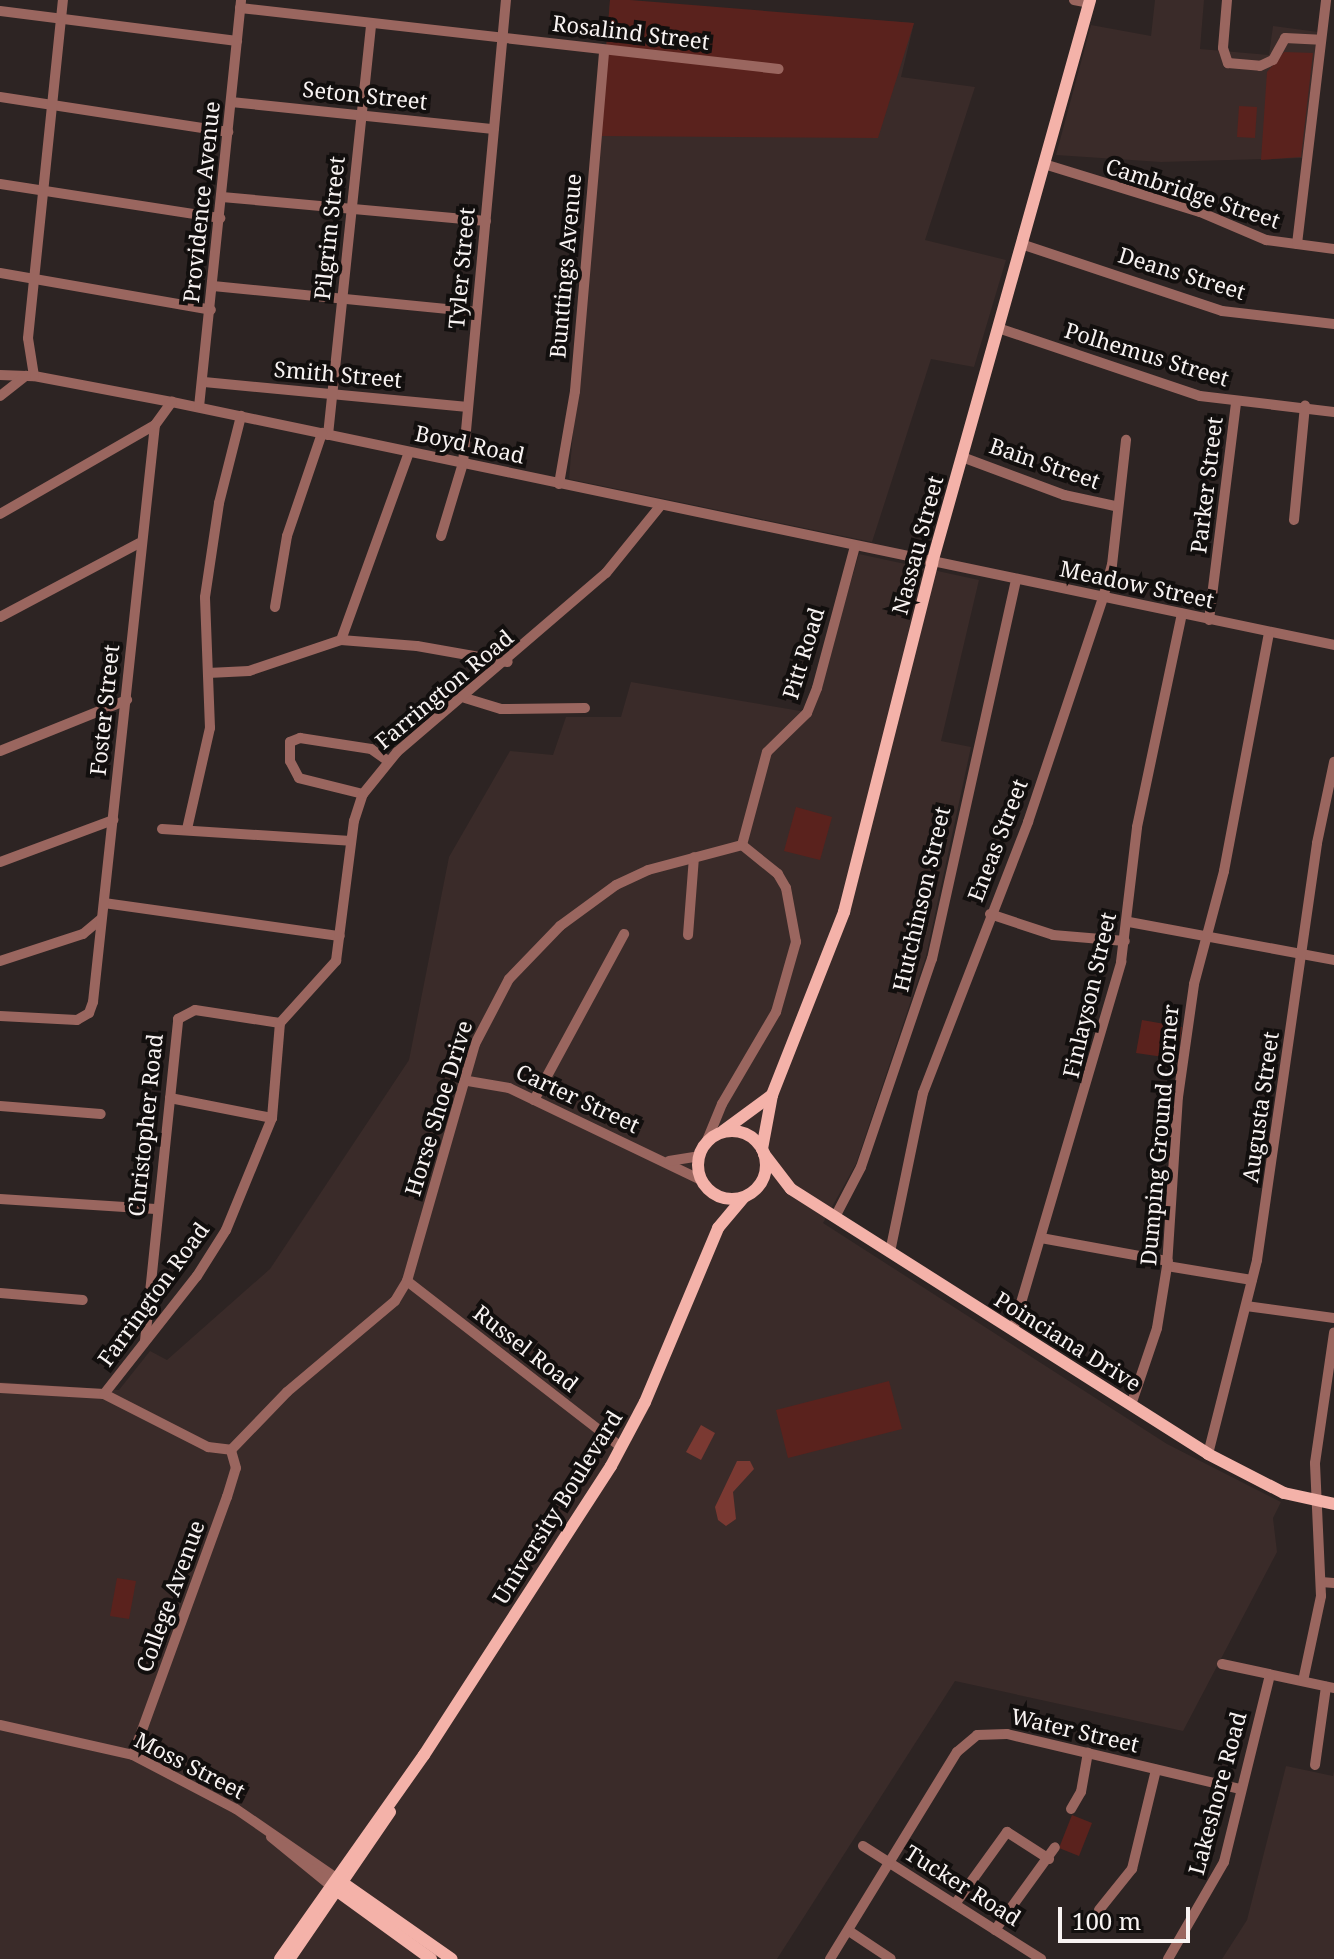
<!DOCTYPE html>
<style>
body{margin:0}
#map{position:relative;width:1334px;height:1959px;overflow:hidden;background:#2d2423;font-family:"Noto Serif",serif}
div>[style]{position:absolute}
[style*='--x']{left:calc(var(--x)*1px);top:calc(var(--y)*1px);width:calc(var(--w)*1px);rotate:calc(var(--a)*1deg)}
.built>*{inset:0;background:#3a2b29}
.green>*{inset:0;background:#5a221d}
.water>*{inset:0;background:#7a3932}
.minor>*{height:10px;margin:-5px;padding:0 5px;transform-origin:5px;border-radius:5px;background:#9a665f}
.major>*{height:12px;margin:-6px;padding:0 6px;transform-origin:6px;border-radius:6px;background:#f4b2a9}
.major>.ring{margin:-6px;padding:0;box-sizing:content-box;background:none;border:12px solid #f4b2a9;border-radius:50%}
span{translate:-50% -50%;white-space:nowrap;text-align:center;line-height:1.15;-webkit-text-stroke:8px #120f0e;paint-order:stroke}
.street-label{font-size:22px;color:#f8f3f2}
.scale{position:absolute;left:1058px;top:1907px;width:132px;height:36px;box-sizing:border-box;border:4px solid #f8f3f2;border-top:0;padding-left:10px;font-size:24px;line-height:28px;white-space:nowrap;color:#f8f3f2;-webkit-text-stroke:6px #120f0e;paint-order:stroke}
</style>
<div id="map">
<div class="built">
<i style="clip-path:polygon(610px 0,914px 23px,901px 77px,975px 87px,925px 240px,1006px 260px,974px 367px,931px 359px,872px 542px,569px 479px)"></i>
<i style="clip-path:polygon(1155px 0,1204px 0,1200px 49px,1269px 55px,1273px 26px,1318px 32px,1302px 158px,1161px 162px,1056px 155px,1091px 25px,1151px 36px)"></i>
<i style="clip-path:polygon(859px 554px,979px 580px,941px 741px,971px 747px,926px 956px,856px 1164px,823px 1223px,1167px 1444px,1281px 1502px,1273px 1518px,1277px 1552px,1183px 1731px,955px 1681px,777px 1959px,0 1959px,0 1382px,119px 1390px,150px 1351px,167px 1360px,270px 1269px,409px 1060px,449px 857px,510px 751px,553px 755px,566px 717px,621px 717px,631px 682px,812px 713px)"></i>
<i style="clip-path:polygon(1286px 1766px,1333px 1776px,1334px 1771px,1334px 1959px,1222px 1959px,1247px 1920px)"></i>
</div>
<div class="green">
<i style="clip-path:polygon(610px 0,630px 0,914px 23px,878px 138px,599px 136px)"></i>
<i style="clip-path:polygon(1284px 52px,1313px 53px,1301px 157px,1261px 160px,1267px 72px)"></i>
<i style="clip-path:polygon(1239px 106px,1257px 107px,1255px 138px,1237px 137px)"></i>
<i style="clip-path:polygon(796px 807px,832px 817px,820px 860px,784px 851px)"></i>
<i style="clip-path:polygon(1142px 1020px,1182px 1027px,1177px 1059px,1136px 1053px)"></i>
<i style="clip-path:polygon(889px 1381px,902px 1429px,788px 1458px,776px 1410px)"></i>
<i style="clip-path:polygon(117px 1578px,136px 1581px,129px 1619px,110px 1616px)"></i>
<i style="clip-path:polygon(1072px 1815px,1092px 1823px,1079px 1856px,1059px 1848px)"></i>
</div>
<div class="water">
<i style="clip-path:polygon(701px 1425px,715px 1433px,701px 1460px,686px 1452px)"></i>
<i style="clip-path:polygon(737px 1461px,750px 1461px,754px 1469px,733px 1492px,736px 1519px,726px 1526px,718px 1520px,715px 1507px)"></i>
</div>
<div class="minor">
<i style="--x:1074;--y:0;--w:15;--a:11"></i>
<i style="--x:1227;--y:0;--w:48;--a:94.8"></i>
<i style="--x:1223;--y:48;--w:16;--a:72"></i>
<i style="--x:1228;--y:63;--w:32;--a:5"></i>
<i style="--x:1260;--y:66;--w:14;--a:-25"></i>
<i style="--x:1273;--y:60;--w:25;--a:-61"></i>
<i style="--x:1285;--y:38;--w:35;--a:3"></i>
<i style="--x:240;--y:8;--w:542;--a:6.46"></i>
<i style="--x:0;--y:11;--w:239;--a:7.2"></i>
<i style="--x:0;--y:97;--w:231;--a:8.7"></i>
<i style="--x:231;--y:102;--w:264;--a:5.9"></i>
<i style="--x:1044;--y:164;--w:163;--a:17.1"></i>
<i style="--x:1200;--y:212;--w:72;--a:23"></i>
<i style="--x:1266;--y:240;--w:69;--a:7.5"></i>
<i style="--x:0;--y:184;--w:223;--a:8.8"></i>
<i style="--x:222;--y:197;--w:265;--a:5.2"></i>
<i style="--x:1021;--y:244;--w:212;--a:18.4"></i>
<i style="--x:1222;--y:311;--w:113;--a:6.6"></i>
<i style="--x:1297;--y:244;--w:246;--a:-83.2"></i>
<i style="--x:0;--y:273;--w:214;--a:9.9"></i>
<i style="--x:213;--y:286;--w:265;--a:5.6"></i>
<i style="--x:998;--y:328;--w:213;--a:18.6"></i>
<i style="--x:1200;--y:396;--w:135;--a:6.8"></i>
<i style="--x:0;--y:375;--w:34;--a:2"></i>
<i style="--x:34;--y:376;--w:140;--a:10.7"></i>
<i style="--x:172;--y:402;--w:1187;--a:11.81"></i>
<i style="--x:34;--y:376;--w:38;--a:-99"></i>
<i style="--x:28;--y:338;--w:340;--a:-84.1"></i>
<i style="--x:204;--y:382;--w:265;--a:5.4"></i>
<i style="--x:0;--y:396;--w:33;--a:-38"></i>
<i style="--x:199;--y:407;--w:409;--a:-84.1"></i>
<i style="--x:328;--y:435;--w:412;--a:-84"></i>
<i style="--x:962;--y:457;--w:109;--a:20.4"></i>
<i style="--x:1064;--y:495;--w:52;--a:12.2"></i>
<i style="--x:559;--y:484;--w:94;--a:-80.2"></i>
<i style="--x:575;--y:391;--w:342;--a:-85.1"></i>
<i style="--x:0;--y:514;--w:179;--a:-29.9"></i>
<i style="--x:1294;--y:520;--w:115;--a:-84.5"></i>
<i style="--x:441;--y:536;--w:76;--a:-73.2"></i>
<i style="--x:463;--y:463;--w:465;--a:-84.7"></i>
<i style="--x:275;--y:607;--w:72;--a:-80.4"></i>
<i style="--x:287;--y:536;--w:109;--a:-71.2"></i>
<i style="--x:0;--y:617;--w:157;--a:-28"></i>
<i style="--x:1209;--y:620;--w:220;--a:-82.9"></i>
<i style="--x:341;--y:640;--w:76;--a:4.5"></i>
<i style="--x:417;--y:646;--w:92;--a:10"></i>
<i style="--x:208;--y:673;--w:41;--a:-2.8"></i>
<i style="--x:249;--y:671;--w:97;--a:-18.6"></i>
<i style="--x:341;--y:640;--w:200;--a:-70.1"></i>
<i style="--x:465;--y:698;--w:38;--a:17"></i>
<i style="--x:501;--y:709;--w:84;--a:-0.7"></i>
<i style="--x:0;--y:751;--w:137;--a:-21.9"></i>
<i style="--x:363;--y:794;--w:66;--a:-166"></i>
<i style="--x:299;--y:778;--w:19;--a:-118"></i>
<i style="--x:290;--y:761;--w:19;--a:-90"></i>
<i style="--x:290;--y:742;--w:11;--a:-22"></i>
<i style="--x:300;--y:738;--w:72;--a:8.8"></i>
<i style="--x:371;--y:749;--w:21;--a:35"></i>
<i style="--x:162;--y:829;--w:189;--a:3.6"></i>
<i style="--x:187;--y:829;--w:104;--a:-77.2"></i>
<i style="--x:210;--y:728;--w:131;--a:-92.2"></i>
<i style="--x:205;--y:597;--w:95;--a:-81.5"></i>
<i style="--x:219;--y:503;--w:90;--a:-75.8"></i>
<i style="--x:742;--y:845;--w:96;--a:-75"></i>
<i style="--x:767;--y:752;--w:56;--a:-44.3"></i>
<i style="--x:807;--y:713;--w:27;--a:-68"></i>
<i style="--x:817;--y:688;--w:147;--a:-75"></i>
<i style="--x:0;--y:862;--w:121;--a:-20.4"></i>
<i style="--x:104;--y:903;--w:238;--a:8"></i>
<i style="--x:990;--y:914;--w:66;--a:18.4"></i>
<i style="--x:1053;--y:935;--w:72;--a:4.8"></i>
<i style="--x:1129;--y:922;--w:208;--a:10.5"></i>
<i style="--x:688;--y:935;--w:78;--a:-85.6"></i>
<i style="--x:0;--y:961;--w:87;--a:-18"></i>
<i style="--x:83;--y:934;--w:23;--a:-40"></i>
<i style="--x:0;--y:1016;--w:77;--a:3"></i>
<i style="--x:77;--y:1020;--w:14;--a:-30"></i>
<i style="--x:89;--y:1013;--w:12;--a:-70"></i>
<i style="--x:93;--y:1002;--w:580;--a:-83.87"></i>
<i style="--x:155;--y:425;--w:29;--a:-54"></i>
<i style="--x:468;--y:1081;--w:42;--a:9.7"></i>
<i style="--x:509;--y:1088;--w:213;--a:25.6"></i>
<i style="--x:170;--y:1098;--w:104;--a:11.1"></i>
<i style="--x:534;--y:1100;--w:189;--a:-61.5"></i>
<i style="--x:0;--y:1106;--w:101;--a:4.5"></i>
<i style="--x:706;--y:1143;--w:42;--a:-67.7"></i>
<i style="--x:722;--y:1104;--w:107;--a:-59.6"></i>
<i style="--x:776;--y:1012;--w:73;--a:-74.1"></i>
<i style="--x:796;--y:942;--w:55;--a:-100.5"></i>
<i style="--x:786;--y:888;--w:16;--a:-120"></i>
<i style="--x:778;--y:874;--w:46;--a:-141.1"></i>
<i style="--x:669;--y:1161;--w:30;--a:-9"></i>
<i style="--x:0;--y:1199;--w:156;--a:3.7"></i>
<i style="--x:835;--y:1217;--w:56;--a:-62.5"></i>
<i style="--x:861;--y:1167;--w:220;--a:-71.2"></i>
<i style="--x:932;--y:959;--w:388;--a:-77.5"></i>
<i style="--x:1041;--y:1238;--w:129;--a:10.3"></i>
<i style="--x:890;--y:1252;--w:162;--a:-78.3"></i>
<i style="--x:923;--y:1093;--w:291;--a:-68.8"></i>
<i style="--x:1028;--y:822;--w:236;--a:-71.5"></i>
<i style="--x:1103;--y:598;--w:34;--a:-75"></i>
<i style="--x:1112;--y:565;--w:126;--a:-83.6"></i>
<i style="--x:1167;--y:1266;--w:86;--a:9.4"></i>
<i style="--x:407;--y:1281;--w:271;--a:37.8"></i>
<i style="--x:0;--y:1293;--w:83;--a:4.8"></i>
<i style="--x:1246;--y:1306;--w:89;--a:7.8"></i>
<i style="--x:1013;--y:1330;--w:384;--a:-73.6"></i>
<i style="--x:1121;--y:962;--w:136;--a:-83.2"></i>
<i style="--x:1137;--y:827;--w:218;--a:-78.1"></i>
<i style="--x:145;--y:1341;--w:324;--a:-84.1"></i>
<i style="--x:178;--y:1019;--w:19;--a:-28"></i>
<i style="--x:195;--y:1010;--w:86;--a:8.7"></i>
<i style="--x:0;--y:1388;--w:104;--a:3.3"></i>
<i style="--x:104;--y:1394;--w:117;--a:27"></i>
<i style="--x:208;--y:1447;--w:23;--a:7"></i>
<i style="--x:104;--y:1394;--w:150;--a:-51.8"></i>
<i style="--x:197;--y:1276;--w:54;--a:-57.8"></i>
<i style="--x:226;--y:1230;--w:121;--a:-67.7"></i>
<i style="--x:272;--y:1118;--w:95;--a:-85.2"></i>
<i style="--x:280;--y:1023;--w:84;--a:-47.9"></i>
<i style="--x:336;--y:961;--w:141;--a:-82.7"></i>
<i style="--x:354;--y:821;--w:28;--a:-72"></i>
<i style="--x:363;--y:794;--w:54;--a:-51"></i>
<i style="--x:397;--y:752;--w:275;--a:-40.6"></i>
<i style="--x:606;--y:573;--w:87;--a:-51"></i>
<i style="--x:1131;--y:1405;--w:81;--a:-71.3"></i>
<i style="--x:1157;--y:1328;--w:63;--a:-80.8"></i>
<i style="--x:1167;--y:1266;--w:169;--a:-86.3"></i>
<i style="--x:1178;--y:1097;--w:114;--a:-81.9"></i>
<i style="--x:1194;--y:984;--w:117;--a:-75.1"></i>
<i style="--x:1224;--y:871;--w:243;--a:-79.3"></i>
<i style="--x:231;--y:1450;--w:81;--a:-46"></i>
<i style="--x:287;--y:1392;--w:141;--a:-40.1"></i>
<i style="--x:395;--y:1301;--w:23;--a:-59"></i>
<i style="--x:407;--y:1281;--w:247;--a:-74"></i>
<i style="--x:475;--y:1044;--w:73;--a:-62.4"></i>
<i style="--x:509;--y:979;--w:74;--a:-46.1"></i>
<i style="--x:560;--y:926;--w:69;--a:-36.2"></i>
<i style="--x:616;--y:885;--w:35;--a:-25"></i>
<i style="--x:648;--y:870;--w:97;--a:-14.9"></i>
<i style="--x:1208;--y:1454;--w:200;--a:-75.8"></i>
<i style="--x:1257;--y:1260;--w:421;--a:-81.8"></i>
<i style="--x:1317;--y:843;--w:83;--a:-78.1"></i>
<i style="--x:1321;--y:1582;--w:13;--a:4"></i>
<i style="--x:1222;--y:1664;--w:115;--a:12.1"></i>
<i style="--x:1303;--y:1681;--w:87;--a:-78"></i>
<i style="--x:1321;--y:1596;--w:133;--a:-92.6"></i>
<i style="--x:1315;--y:1463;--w:132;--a:-81.7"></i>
<i style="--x:0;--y:1725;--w:136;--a:12.7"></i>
<i style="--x:133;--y:1755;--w:116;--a:27.7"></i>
<i style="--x:236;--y:1809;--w:121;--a:34.6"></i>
<i style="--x:133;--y:1755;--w:275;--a:-70"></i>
<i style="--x:227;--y:1497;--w:30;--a:-73"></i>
<i style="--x:236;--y:1468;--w:19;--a:-106"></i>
<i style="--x:1315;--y:1765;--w:79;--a:-82"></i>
<i style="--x:1071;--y:1809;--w:20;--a:-60"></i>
<i style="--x:1081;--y:1792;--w:40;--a:-80"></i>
<i style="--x:271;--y:1837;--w:77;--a:39.2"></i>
<i style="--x:863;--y:1846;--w:211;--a:32.4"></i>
<i style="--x:955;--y:1904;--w:89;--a:-54.2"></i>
<i style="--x:1007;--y:1832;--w:50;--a:32.7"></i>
<i style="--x:1099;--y:1910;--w:53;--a:-51.2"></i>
<i style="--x:1132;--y:1869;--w:102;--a:-76.4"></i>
<i style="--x:995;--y:1930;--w:102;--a:-54.1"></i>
<i style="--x:849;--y:1931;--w:50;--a:33.7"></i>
<i style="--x:830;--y:1959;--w:243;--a:-58.5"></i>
<i style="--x:957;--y:1752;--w:26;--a:-40"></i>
<i style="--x:977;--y:1735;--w:30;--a:-2"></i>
<i style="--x:1007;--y:1734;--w:239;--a:13.3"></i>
<i style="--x:1168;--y:1959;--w:112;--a:-60"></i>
<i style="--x:1224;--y:1862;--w:193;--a:-76.2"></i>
</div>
<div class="major">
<i style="--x:723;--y:1131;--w:61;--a:-36.3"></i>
<i class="ring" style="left:698px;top:1131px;width:56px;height:56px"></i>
<i style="--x:762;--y:1149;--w:55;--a:-79.5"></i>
<i style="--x:772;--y:1095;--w:197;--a:-68.5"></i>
<i style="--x:844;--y:912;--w:360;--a:-75.8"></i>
<i style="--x:932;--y:563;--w:585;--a:-74.32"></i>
<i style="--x:764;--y:1154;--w:44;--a:52.4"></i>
<i style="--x:791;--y:1189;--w:494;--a:32.4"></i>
<i style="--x:1208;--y:1454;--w:85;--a:27.2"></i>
<i style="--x:1284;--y:1493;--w:51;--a:12.4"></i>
<i style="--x:340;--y:1881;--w:136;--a:34.9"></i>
<i style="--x:333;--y:1888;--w:121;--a:35.9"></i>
<i style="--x:290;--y:1958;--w:177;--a:-55.6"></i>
<i style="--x:280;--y:1959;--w:250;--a:-54.8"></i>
<i style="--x:424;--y:1755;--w:344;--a:-57.1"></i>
<i style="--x:611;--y:1466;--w:72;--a:-62"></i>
<i style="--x:645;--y:1402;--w:189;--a:-67.2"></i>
<i style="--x:718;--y:1228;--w:39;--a:-50"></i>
</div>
<div class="street-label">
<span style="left:631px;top:32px;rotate:7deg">Rosalind Street</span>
<span style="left:365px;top:95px;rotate:6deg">Seton Street</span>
<span style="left:1193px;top:193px;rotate:18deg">Cambridge Street</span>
<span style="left:201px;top:202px;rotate:-84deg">Providence Avenue</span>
<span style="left:329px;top:228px;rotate:-84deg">Pilgrim Street</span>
<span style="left:565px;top:266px;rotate:-85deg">Bunttings Avenue</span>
<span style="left:461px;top:268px;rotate:-85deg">Tyler Street</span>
<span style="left:1182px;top:273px;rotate:17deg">Deans Street</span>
<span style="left:1147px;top:354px;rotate:17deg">Polhemus Street</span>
<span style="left:338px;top:374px;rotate:5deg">Smith Street</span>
<span style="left:470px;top:444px;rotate:12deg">Boyd Road</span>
<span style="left:1045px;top:463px;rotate:19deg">Bain Street</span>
<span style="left:1206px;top:485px;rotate:-83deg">Parker Street</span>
<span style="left:917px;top:545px;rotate:-75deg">Nassau Street</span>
<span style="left:1137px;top:584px;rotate:12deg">Meadow Street</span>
<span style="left:803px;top:653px;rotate:-73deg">Pitt Road</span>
<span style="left:444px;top:689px;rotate:-40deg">Farrington Road</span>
<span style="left:104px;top:710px;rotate:-84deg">Foster Street</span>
<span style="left:997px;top:840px;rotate:-69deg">Eneas Street</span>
<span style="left:921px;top:899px;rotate:-77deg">Hutchinson Street</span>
<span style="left:1089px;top:995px;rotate:-77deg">Finlayson Street</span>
<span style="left:578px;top:1098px;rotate:25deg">Carter Street</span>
<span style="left:1260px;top:1107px;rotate:-82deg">Augusta Street</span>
<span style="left:438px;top:1108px;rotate:-73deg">Horse Shoe Drive</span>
<span style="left:145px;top:1125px;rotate:-84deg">Christopher Road</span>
<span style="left:1159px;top:1135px;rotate:-85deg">Dumping Ground Corner</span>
<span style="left:153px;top:1294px;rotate:-54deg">Farrington Road</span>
<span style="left:1068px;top:1341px;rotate:32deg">Poinciana Drive</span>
<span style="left:526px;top:1348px;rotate:38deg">Russel Road</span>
<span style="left:557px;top:1507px;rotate:-58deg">University Boulevard</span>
<span style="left:170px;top:1596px;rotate:-70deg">College Avenue</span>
<span style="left:1075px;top:1730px;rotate:13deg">Water Street</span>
<span style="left:190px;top:1765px;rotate:27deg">Moss Street</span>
<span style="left:1217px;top:1793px;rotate:-75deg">Lakeshore Road</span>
<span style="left:963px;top:1885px;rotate:32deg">Tucker Road</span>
</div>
<div class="scale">100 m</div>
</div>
